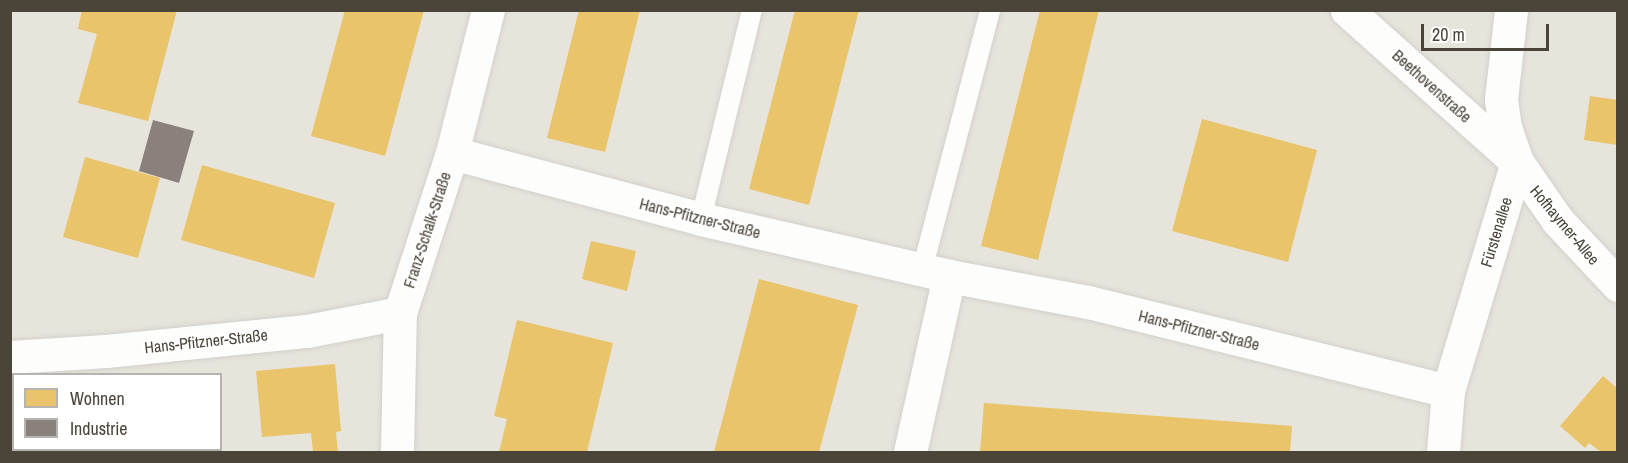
<!DOCTYPE html>
<meta charset="utf-8">
<style>
body{margin:0}
#map{position:relative;width:1628px;height:463px;overflow:hidden;background:#f4f2ee;font-family:"Archivo Narrow",sans-serif}
div>[style]{position:absolute}
[style*='--x']{left:calc(var(--x)*1px);top:calc(var(--y)*1px);width:calc(var(--w)*1px);rotate:calc(var(--a)*1deg)}
.residential>*{inset:0;background:#e7e4dc}
.homes>*{inset:0;background:#e9c46a}
.industry>*{inset:0;background:#8a817c}
.roads{filter:drop-shadow(0 0 2px #d2d0cb) drop-shadow(0 0 2px #d2d0cb)}
.service>*{height:20px;margin:-10px;padding:0 10px;transform-origin:10px;border-radius:10px;background:#fdfdfc}
.minor>*{height:33px;margin:-16.5px;padding:0 16.5px;transform-origin:16.5px;border-radius:16.5px;background:#fdfdfc}
.tertiary>*{height:33px;margin:-16.5px;padding:0 16.5px;transform-origin:16.5px;border-radius:16.5px;background:#fdfdfc}
span{translate:-50% -50%;white-space:nowrap;text-align:center;line-height:1.15;-webkit-text-stroke:6px #fff;paint-order:stroke}
.street-label{font-size:16px;color:#4b4439}
.frame{position:absolute;inset:0;border:12px solid #4b4439;pointer-events:none}
.legend{position:absolute;left:12px;top:373px;width:210px;height:78px;box-sizing:border-box;background:#fff;border:2px solid #b7b4b0;margin:0;padding:8px 10px;list-style:none;font-size:18px;color:#4b4439}
.legend li{display:flex;align-items:center;gap:12px;height:30px}
.legend b{width:30px;border:2px solid #b7b4b0}
.scale{position:absolute;left:1421px;top:24px;width:128px;height:27px;box-sizing:border-box;border:3px solid #4b4439;border-top:0;padding-left:8px;font-size:18px;line-height:21px;white-space:nowrap;color:#4b4439;-webkit-text-stroke:4px #fff;paint-order:stroke}
</style>
<div id="map">
<div class="residential">
<i style="clip-path:polygon(evenodd,10px 11px,1617px 11px,1617px 452px,11px 452px,10px 11px,14px 374px,220px 374px,220px 450px,14px 450px,14px 374px)"></i>
</div>
<div class="homes">
<i style="clip-path:polygon(82px 10px,177px 10px,148px 121px,78px 103px,97px 34px,78px 29px)"></i>
<i style="clip-path:polygon(345px 10px,424px 10px,385px 156px,311px 136px)"></i>
<i style="clip-path:polygon(579px 10px,640px 10px,605px 152px,547px 138px)"></i>
<i style="clip-path:polygon(795px 10px,859px 10px,809px 205px,749px 189px)"></i>
<i style="clip-path:polygon(1040px 10px,1099px 10px,1038px 260px,981px 246px)"></i>
<i style="clip-path:polygon(1590px 96px,1618px 100px,1618px 145px,1584px 140px)"></i>
<i style="clip-path:polygon(1202px 119px,1317px 150px,1288px 262px,1172px 231px)"></i>
<i style="clip-path:polygon(85px 157px,160px 178px,138px 258px,63px 237px)"></i>
<i style="clip-path:polygon(202px 165px,335px 203px,314px 278px,181px 240px)"></i>
<i style="clip-path:polygon(591px 241px,636px 251px,627px 291px,582px 279px)"></i>
<i style="clip-path:polygon(759px 279px,858px 305px,819px 452px,714px 452px)"></i>
<i style="clip-path:polygon(517px 320px,613px 343px,587px 452px,499px 452px,507px 419px,494px 416px)"></i>
<i style="clip-path:polygon(335px 364px,341px 431px,336px 432px,338px 452px,313px 452px,311px 433px,262px 437px,256px 371px)"></i>
<i style="clip-path:polygon(1603px 376px,1618px 389px,1618px 452px,1601px 452px,1589px 443px,1585px 448px,1560px 426px)"></i>
<i style="clip-path:polygon(10px 396px,14px 396px,14px 450px,93px 450px,93px 452px,10px 452px)"></i>
<i style="clip-path:polygon(984px 403px,1292px 426px,1290px 452px,980px 452px)"></i>
<i style="clip-path:polygon(127px 450px,195px 450px,195px 452px,128px 452px)"></i>
</div>
<div class="industry">
<i style="clip-path:polygon(153px 120px,194px 131px,179px 183px,139px 171px)"></i>
</div>
<div class="roads">
<div class="service">
<i style="--x:701;--y:219;--w:215;--a:-76.3"></i>
<i style="--x:922;--y:270;--w:269;--a:-75.3"></i>
</div>
<div class="minor">
<i style="--x:1347;--y:10;--w:228;--a:41.8"></i>
<i style="--x:1517;--y:162;--w:239;--a:106.8"></i>
<i style="--x:1448;--y:391;--w:61;--a:94.7"></i>
<i style="--x:452;--y:153;--w:258;--a:14.8"></i>
<i style="--x:701;--y:219;--w:254;--a:12.9"></i>
<i style="--x:949;--y:276;--w:141;--a:10.6"></i>
<i style="--x:1088;--y:302;--w:371;--a:13.9"></i>
<i style="--x:10;--y:357;--w:96;--a:-3.6"></i>
<i style="--x:106;--y:351;--w:202;--a:-5.7"></i>
<i style="--x:307;--y:331;--w:95;--a:-11"></i>
<i style="--x:397;--y:452;--w:139;--a:-88.8"></i>
<i style="--x:400;--y:313;--w:168;--a:-72"></i>
<i style="--x:452;--y:153;--w:147;--a:-75.9"></i>
<i style="--x:910;--y:452;--w:180;--a:-77.5"></i>
</div>
<div class="tertiary">
<i style="--x:1511;--y:10;--w:90;--a:96.4"></i>
<i style="--x:1501;--y:99;--w:28;--a:82"></i>
<i style="--x:1505;--y:127;--w:37;--a:71"></i>
<i style="--x:1517;--y:162;--w:72;--a:55.2"></i>
<i style="--x:1558;--y:221;--w:88;--a:46.8"></i>
</div>
</div>
<div class="street-label">
<span style="left:1432px;top:86px;rotate:42deg">Beethovenstraße</span>
<span style="left:700px;top:218px;rotate:14deg">Hans-Pfitzner-Straße</span>
<span style="left:1565px;top:225px;rotate:50deg">Hofhaymer-Allee</span>
<span style="left:427px;top:230px;rotate:-72deg">Franz-Schalk-Straße</span>
<span style="left:1496px;top:232px;rotate:-73deg">Fürstenallee</span>
<span style="left:1199px;top:330px;rotate:14deg">Hans-Pfitzner-Straße</span>
<span style="left:206px;top:341px;rotate:-6deg">Hans-Pfitzner-Straße</span>
</div>
<div class="frame"></div>
<ul class="legend">
<li><b style="height:16px;background:#e9c46a"></b>Wohnen</li>
<li><b style="height:16px;background:#8a817c"></b>Industrie</li>
</ul>
<div class="scale">20 m</div>
</div>
